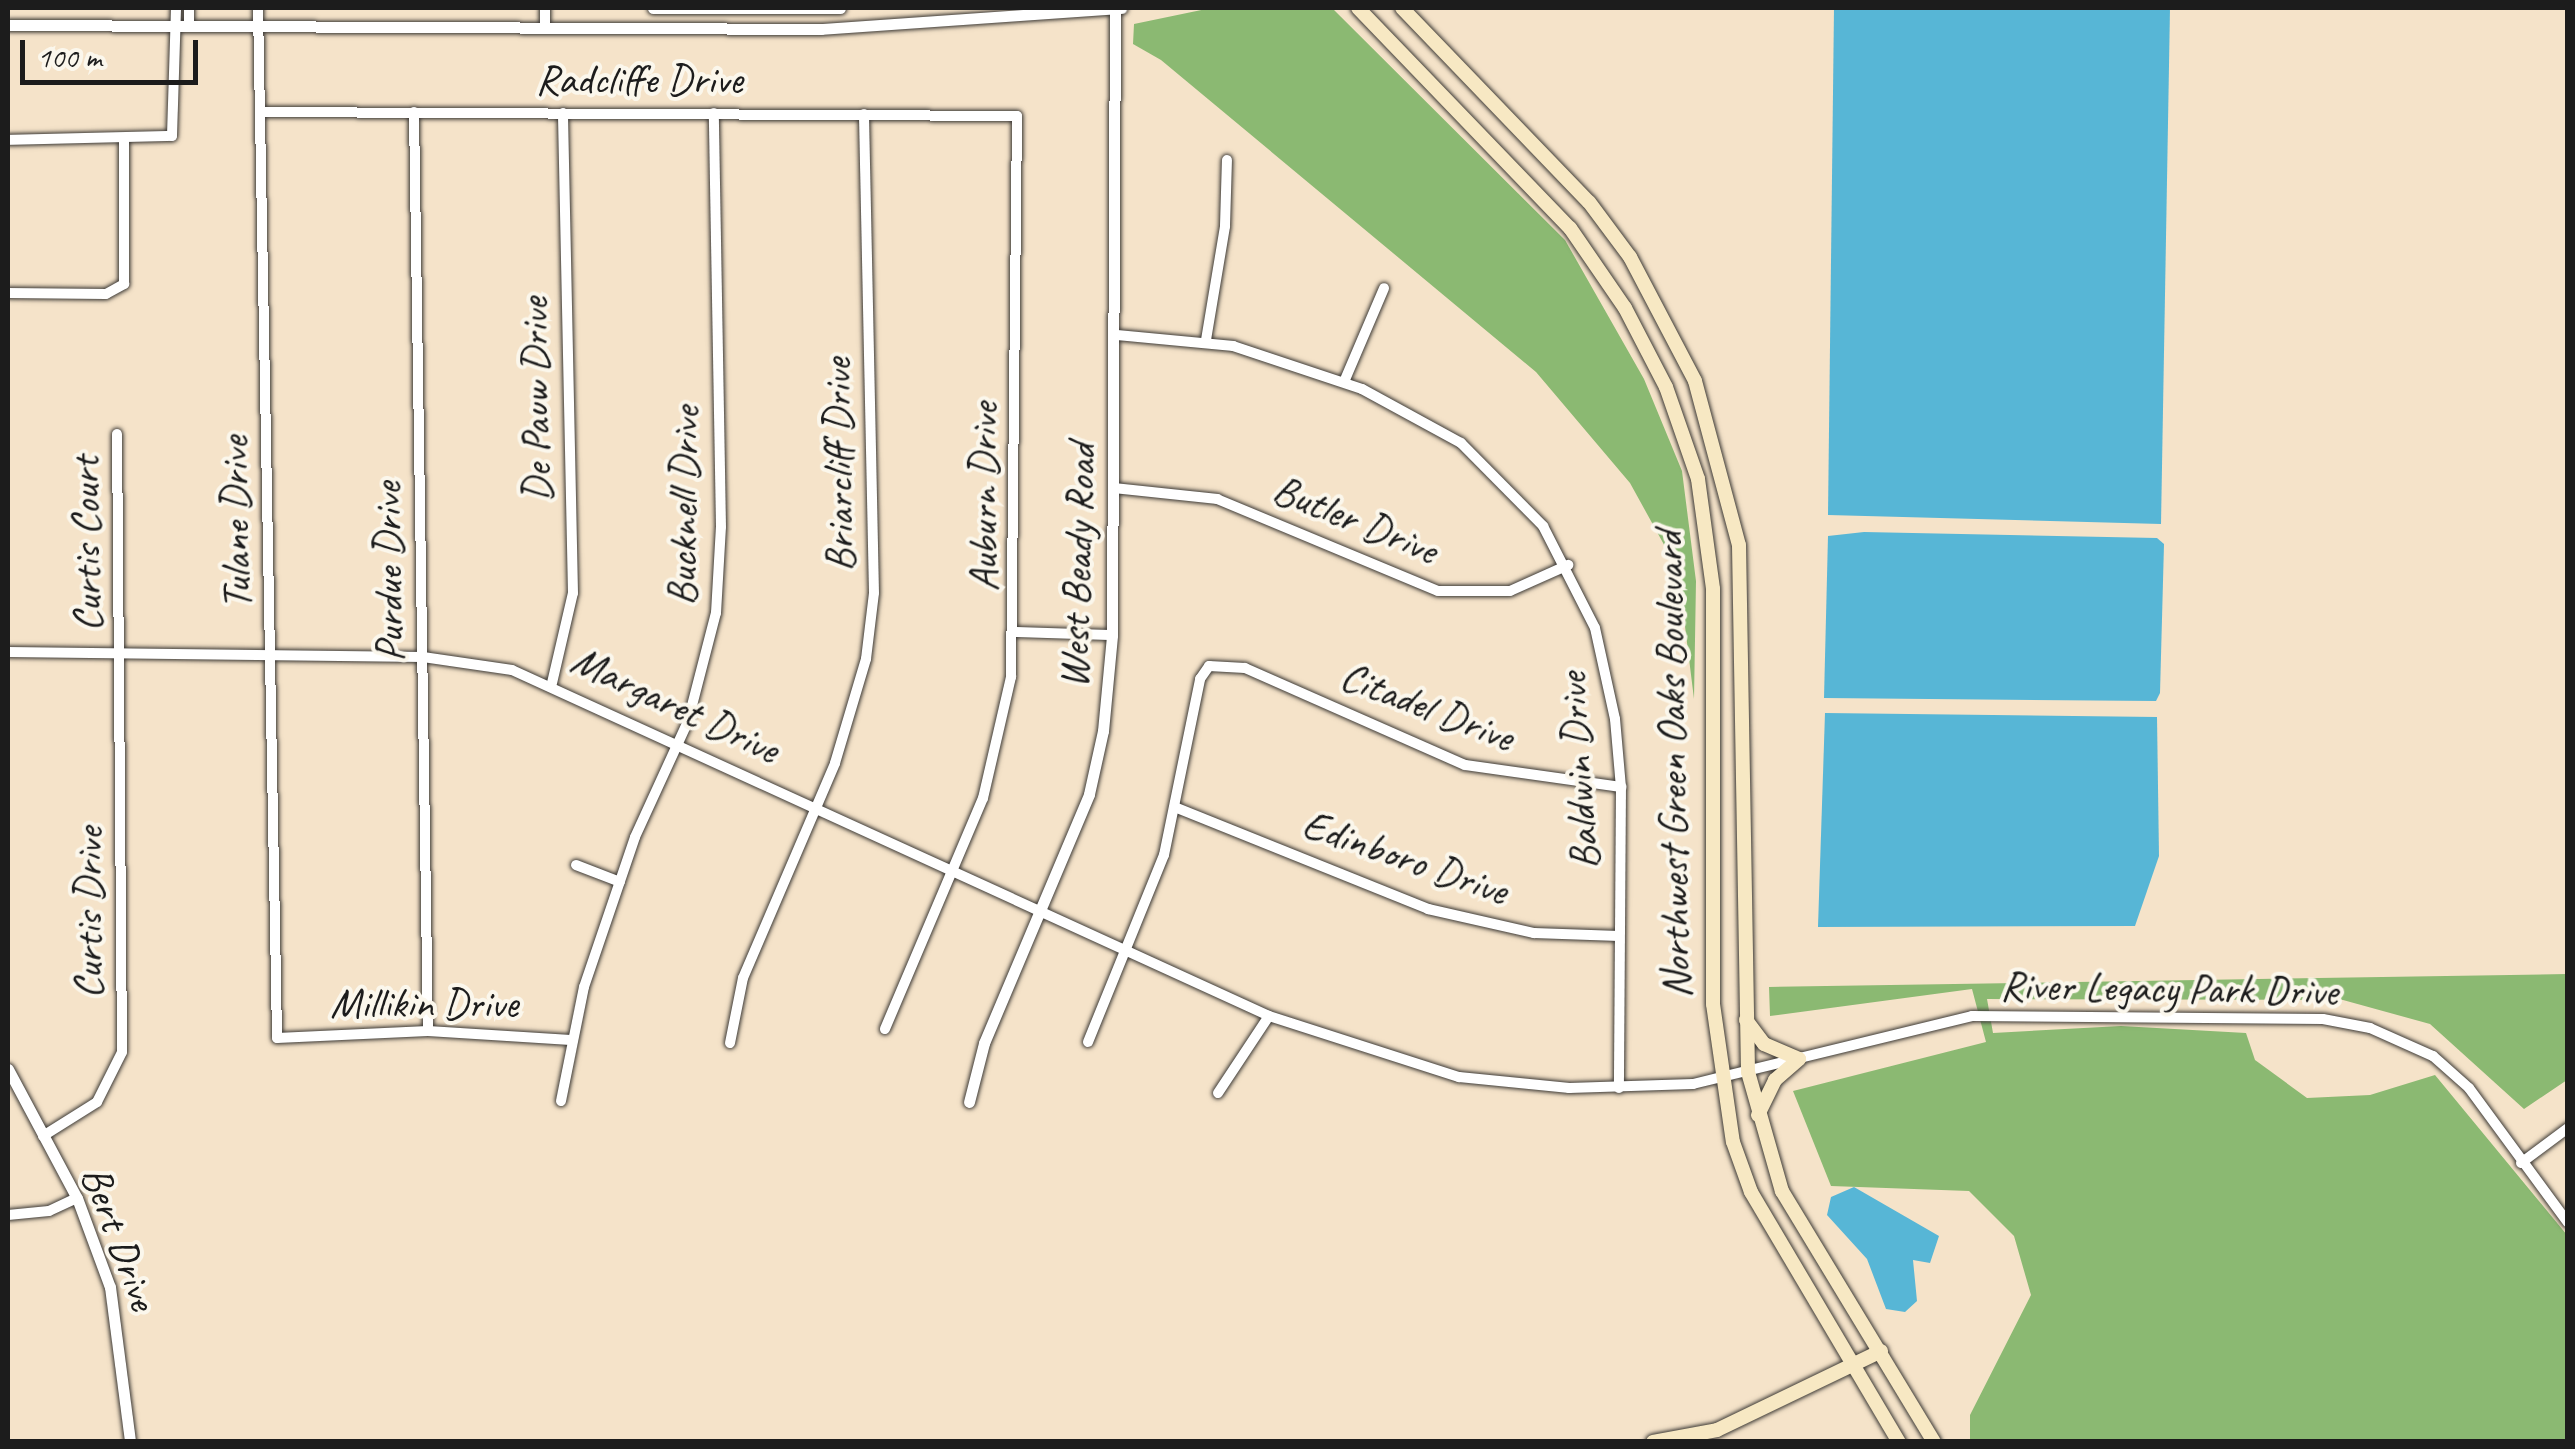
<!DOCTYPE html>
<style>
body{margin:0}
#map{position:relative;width:2575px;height:1449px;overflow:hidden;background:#f5e3c9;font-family:Caveat,sans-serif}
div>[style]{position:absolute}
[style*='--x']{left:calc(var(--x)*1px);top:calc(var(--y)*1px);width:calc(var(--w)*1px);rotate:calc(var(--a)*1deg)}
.forest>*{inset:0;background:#8bb972}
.water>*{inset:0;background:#57b6d6}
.roads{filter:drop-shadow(0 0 2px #3d3a36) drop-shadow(0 0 2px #3d3a36)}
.minor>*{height:10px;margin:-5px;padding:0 5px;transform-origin:5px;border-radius:5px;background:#fff}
.tertiary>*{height:11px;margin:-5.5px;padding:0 5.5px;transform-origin:5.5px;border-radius:5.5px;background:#fff}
.secondary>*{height:14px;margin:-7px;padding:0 7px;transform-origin:7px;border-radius:7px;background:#f7e8c3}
span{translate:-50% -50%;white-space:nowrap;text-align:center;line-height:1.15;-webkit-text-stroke:8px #fbf7ec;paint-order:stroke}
.street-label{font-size:42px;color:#1c1c1c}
.frame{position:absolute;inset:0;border:10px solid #1c1c1c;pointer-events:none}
.scale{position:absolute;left:20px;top:40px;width:178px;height:45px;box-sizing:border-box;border:5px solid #1c1c1c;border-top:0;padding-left:12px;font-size:30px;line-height:35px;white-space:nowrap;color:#1c1c1c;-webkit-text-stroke:8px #fbf7ec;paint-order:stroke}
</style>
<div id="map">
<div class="forest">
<i style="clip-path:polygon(1211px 8px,1332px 8px,1565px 240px,1644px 379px,1682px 471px,1696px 581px,1694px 699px,1678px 570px,1630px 483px,1536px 372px,1161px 60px,1133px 44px,1134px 24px)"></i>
<i style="clip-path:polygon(2567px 974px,2567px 1080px,2524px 1109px,2430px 1024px,2343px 1000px,1987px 999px,1993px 1033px,2121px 1026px,2246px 1033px,2255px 1060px,2307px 1098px,2370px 1095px,2435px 1075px,2567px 1235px,2567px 1441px,1970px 1441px,1970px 1415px,2031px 1295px,2014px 1236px,1969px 1191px,1831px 1186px,1793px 1091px,1986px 1042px,1972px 989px,1770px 1016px,1769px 987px)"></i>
</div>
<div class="water">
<i style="clip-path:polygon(1834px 8px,2170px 8px,2161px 524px,1828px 515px)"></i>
<i style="clip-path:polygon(1864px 532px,2157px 538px,2164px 544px,2160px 693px,2156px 701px,1824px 698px,1828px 536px)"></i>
<i style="clip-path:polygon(1825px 713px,2157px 717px,2159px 856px,2135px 926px,1818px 927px)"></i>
<i style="clip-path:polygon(1854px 1187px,1939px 1236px,1930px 1263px,1913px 1260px,1917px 1301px,1905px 1312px,1886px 1309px,1867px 1259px,1827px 1215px,1831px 1197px)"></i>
</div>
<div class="roads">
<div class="minor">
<i style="--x:258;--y:8;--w:1030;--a:88.94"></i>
<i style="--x:277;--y:1038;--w:151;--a:-2.7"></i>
<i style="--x:428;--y:1031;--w:143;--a:3.6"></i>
<i style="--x:545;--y:8;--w:18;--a:90"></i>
<i style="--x:189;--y:25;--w:17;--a:-90"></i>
<i style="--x:260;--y:112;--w:757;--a:0.3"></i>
<i style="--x:1017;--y:116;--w:561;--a:90.61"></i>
<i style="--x:1011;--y:677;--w:124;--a:103"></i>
<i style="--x:983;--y:798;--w:251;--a:113"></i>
<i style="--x:414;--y:112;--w:919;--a:89.13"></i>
<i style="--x:8;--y:140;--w:164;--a:-1.4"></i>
<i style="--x:172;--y:136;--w:128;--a:-88.2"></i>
<i style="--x:8;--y:293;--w:98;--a:0.6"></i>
<i style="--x:106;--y:294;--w:21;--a:-29"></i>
<i style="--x:124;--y:284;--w:145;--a:-90"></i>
<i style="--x:1117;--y:335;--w:117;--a:5.4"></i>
<i style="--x:1233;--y:346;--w:136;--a:18.4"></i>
<i style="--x:1362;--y:389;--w:113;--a:28.6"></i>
<i style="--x:1461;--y:443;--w:117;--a:45.3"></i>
<i style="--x:1543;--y:526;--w:114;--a:63"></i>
<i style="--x:1595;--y:628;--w:93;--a:77.6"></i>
<i style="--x:1615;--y:719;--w:68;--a:85"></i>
<i style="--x:1621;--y:787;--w:301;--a:90.4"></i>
<i style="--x:1206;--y:340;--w:116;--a:-80.5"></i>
<i style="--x:1225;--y:226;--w:66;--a:-88.3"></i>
<i style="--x:1344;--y:382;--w:102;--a:-66.9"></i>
<i style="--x:1114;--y:488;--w:104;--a:6.1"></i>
<i style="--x:1217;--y:499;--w:239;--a:22.6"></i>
<i style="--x:1438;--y:591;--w:72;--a:0"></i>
<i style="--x:1510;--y:591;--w:64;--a:-24.1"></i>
<i style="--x:1014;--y:632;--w:98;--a:1.8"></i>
<i style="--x:8;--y:652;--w:415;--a:0.7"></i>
<i style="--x:423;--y:657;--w:90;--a:8.3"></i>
<i style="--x:512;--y:670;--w:832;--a:24.56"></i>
<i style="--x:1269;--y:1016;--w:200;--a:17.8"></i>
<i style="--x:1459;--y:1077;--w:111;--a:5.7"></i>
<i style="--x:1569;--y:1088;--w:124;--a:-1.8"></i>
<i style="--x:1693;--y:1084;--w:287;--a:-13.7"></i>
<i style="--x:1972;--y:1016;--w:351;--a:0.5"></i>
<i style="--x:2323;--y:1019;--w:48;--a:10.8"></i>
<i style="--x:2370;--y:1028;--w:69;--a:24"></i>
<i style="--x:2433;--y:1056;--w:48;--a:41.6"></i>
<i style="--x:2469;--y:1088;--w:167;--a:53.7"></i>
<i style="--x:552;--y:683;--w:92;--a:-76.9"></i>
<i style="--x:573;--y:593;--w:480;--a:-91.2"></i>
<i style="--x:1177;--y:808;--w:271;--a:21.9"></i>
<i style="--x:1428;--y:909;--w:109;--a:12.8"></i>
<i style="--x:1534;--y:933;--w:85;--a:2"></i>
<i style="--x:576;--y:865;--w:47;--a:21.1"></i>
<i style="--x:1088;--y:1042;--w:202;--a:-67.9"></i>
<i style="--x:1164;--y:855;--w:180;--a:-78.4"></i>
<i style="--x:1200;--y:679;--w:16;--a:-55"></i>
<i style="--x:1209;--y:666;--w:36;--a:3"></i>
<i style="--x:1245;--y:668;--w:240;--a:23.8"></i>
<i style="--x:1465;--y:765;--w:158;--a:8"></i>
<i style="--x:730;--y:1043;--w:66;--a:-78.7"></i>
<i style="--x:743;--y:978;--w:234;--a:-66.8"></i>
<i style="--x:835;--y:763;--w:109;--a:-73.4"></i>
<i style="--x:866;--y:659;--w:66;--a:-83.1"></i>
<i style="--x:874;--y:593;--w:479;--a:-91.2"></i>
<i style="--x:1218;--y:1093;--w:92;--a:-56.5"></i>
<i style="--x:561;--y:1101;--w:116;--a:-78.6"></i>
<i style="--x:584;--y:987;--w:158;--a:-71.2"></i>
<i style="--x:635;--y:837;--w:128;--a:-65.4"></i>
<i style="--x:688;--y:721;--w:112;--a:-75.5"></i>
<i style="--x:716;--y:613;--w:86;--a:-86.7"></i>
<i style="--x:721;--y:527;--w:414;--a:-91"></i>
<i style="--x:43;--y:1136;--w:64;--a:-32.2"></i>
<i style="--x:97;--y:1102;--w:56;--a:-63.4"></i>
<i style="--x:122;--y:1052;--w:618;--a:-90.46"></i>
<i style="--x:2521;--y:1163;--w:59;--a:-36.7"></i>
<i style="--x:8;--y:1215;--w:41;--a:-5.6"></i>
<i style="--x:49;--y:1211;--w:31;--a:-25"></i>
</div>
<div class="tertiary">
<i style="--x:653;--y:8;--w:187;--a:0"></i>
<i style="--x:8;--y:25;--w:813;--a:0.28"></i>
<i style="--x:821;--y:29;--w:301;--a:-4"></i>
<i style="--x:8;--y:1069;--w:146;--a:61.9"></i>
<i style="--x:77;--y:1198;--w:95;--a:69.7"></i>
<i style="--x:110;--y:1287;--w:156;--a:82.6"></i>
<i style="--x:969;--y:1102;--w:61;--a:-75.7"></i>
<i style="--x:984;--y:1043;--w:270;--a:-67.1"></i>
<i style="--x:1089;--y:794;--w:65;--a:-77.5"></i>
<i style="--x:1103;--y:731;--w:96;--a:-84.6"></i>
<i style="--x:1112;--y:635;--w:627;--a:-89.73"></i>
</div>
<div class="secondary">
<i style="--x:1358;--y:8;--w:306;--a:46.1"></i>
<i style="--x:1570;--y:228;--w:97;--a:55.5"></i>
<i style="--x:1625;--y:308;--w:89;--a:62.6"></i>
<i style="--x:1666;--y:387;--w:97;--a:70.8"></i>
<i style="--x:1698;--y:479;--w:111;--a:82.2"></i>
<i style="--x:1713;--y:589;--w:415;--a:90"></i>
<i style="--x:1713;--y:1004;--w:139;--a:81.8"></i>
<i style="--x:1733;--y:1142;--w:53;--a:70.2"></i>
<i style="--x:1751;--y:1192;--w:291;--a:59.4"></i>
<i style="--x:1402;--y:8;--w:269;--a:46.1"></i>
<i style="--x:1589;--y:202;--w:69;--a:53.3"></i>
<i style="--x:1630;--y:257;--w:140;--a:62.3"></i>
<i style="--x:1695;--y:381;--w:170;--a:75"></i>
<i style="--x:1739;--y:545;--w:527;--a:89.02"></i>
<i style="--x:1748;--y:1072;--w:124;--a:74.1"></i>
<i style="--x:1782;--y:1191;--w:293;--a:58.8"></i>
<i style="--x:1746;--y:1020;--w:30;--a:53"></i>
<i style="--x:1764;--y:1044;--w:38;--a:23"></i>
<i style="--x:1758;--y:1115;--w:39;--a:-64"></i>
<i style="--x:1775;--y:1080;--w:32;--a:-41"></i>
<i style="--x:1653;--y:1442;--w:65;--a:-10.6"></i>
<i style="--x:1717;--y:1430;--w:182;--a:-25.7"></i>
</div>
</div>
<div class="street-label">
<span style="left:639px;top:80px">Radcliffe Drive</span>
<span style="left:536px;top:400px;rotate:-91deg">De Pauw Drive</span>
<span style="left:839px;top:465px;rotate:-91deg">Briarcliff Drive</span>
<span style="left:984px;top:497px;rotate:-90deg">Auburn Drive</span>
<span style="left:684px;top:506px;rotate:-89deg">Bucknell Drive</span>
<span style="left:1355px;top:520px;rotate:22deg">Butler Drive</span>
<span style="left:236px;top:523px;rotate:-91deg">Tulane Drive</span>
<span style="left:87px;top:544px;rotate:-91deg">Curtis Court</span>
<span style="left:1078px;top:566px;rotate:-88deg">West Beady Road</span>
<span style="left:389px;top:572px;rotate:-91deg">Purdue Drive</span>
<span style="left:675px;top:705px;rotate:25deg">Margaret Drive</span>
<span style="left:1427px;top:707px;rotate:21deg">Citadel Drive</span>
<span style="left:1673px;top:765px;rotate:-91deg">Northwest Green Oaks Boulevard</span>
<span style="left:1579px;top:771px;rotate:-94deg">Baldwin Drive</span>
<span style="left:1405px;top:858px;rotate:19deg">Edinboro Drive</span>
<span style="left:89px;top:913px;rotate:-90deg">Curtis Drive</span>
<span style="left:2169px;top:989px;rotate:1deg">River Legacy Park Drive</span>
<span style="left:424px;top:1004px">Millikin Drive</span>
<span style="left:119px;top:1238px;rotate:70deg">Bert Drive</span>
</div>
<div class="frame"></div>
<div class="scale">100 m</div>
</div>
